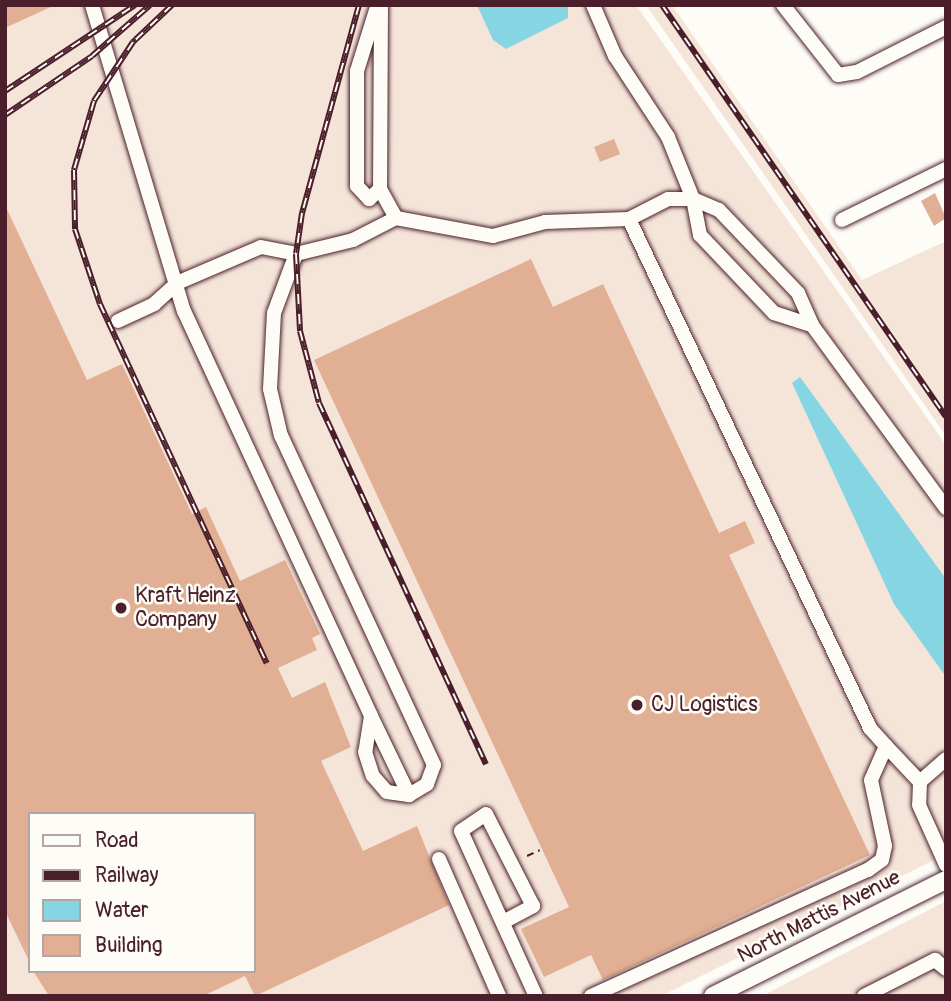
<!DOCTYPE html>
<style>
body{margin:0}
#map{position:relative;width:951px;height:1001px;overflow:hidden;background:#fdfcf7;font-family:Pangolin,sans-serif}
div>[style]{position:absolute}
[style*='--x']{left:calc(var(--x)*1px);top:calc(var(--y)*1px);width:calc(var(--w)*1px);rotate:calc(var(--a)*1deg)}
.built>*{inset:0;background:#f5e5d9}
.water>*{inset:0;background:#86d5e2}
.building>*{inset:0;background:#e1af93}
.path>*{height:2px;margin-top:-1px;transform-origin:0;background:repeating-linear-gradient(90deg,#4a1f2b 0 7px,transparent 0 12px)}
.roads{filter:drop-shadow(0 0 2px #4a1f2b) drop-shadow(0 0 2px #4a1f2b)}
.minor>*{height:14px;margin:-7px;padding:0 7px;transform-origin:7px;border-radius:7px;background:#fdfcf7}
.major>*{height:18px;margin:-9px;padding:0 9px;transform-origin:9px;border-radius:9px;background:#fdfcf7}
.rail>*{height:6px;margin-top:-3px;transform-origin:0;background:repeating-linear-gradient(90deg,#fdfcf7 0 10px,#4a1f2b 0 20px);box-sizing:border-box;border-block:2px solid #4a1f2b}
.dots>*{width:19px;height:19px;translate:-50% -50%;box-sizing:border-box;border:4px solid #fdfcf7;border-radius:50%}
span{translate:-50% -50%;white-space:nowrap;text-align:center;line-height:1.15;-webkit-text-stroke:5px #fdfcf7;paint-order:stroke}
.poi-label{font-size:21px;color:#4a1f2b}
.left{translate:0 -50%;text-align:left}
.street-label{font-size:21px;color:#4a1f2b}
.frame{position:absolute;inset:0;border:7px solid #4a1f2b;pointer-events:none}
.legend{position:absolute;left:28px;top:812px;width:228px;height:161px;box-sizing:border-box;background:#fdfcf7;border:2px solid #b5a4a5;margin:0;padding:9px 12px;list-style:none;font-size:21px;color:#4a1f2b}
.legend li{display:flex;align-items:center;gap:14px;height:35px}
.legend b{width:35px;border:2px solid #b5a4a5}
</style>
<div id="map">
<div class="built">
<i style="clip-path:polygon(evenodd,5px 5px,636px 5px,946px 445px,946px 854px,661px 996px,5px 996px,5px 5px,30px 814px,254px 814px,254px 971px,30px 971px,30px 814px)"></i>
<i style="clip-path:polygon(646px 5px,672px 5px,862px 280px,946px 241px,946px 436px)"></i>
<i style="clip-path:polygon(946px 901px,946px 996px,762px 996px)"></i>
</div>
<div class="water">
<i style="clip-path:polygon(477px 5px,568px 5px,568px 18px,506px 49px,493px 40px)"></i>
<i style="clip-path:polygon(800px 377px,946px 579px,946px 677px,894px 604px,792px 383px)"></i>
</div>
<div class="building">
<i style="clip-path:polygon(5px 5px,55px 5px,5px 28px)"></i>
<i style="clip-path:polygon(614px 139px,620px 154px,600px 162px,594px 147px)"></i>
<i style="clip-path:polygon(935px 193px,946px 218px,934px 226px,921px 201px)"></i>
<i style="clip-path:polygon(5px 205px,87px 380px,122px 364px,192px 514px,206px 507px,240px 581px,285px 560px,320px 634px,312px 638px,317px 650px,278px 668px,292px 698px,325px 682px,351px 747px,321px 761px,363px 851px,417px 826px,449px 905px,255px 996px,245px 976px,203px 996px,49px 996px,33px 971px,254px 971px,254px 814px,30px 814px,30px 963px,5px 911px)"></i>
<i style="clip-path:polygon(531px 259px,553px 307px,603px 284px,719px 533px,745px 521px,755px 543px,729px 555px,870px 855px,603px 980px,591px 955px,544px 977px,521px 929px,569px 907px,314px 360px)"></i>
</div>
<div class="path">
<i style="--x:527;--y:856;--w:14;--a:-25"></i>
</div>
<div class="roads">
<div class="minor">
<i style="--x:92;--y:5;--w:320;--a:73.3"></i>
<i style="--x:184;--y:311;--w:446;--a:65.2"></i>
<i style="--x:371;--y:716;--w:36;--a:99"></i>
<i style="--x:365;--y:752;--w:25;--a:72"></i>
<i style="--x:373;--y:776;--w:21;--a:49"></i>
<i style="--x:387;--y:792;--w:22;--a:8"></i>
<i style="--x:409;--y:795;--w:21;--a:-31"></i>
<i style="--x:427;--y:784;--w:20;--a:-70"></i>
<i style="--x:434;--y:765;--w:363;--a:-114.9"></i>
<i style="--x:281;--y:436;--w:48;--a:-103.2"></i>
<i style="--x:270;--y:389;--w:76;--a:-87"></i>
<i style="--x:274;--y:313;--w:63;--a:-69.6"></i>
<i style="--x:381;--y:5;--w:184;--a:90.3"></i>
<i style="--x:380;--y:189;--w:33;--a:61"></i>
<i style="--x:593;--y:5;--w:56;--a:66.7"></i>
<i style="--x:615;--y:56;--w:97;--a:56.8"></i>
<i style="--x:668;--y:137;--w:67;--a:68"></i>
<i style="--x:693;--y:199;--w:37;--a:79"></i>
<i style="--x:700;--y:235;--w:108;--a:46.5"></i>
<i style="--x:774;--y:313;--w:40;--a:18"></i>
<i style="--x:783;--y:5;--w:89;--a:51.8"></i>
<i style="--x:838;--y:75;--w:19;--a:-9"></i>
<i style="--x:857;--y:72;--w:100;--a:-26.8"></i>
<i style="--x:376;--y:10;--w:64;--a:107.3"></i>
<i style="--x:357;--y:71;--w:115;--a:90"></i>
<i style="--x:357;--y:186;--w:18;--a:47"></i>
<i style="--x:369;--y:199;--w:15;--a:-42"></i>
<i style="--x:842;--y:220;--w:116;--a:-26.1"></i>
<i style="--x:118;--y:321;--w:40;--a:-25"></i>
<i style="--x:154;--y:304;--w:31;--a:-42"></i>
<i style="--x:177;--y:283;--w:91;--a:-23.2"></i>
<i style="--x:261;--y:247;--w:36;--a:11"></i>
<i style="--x:296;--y:254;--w:59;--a:-13.8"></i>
<i style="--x:353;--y:240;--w:48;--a:-27.1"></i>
<i style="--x:396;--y:218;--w:99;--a:10.5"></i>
<i style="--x:493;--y:236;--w:54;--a:-15.1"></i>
<i style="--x:545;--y:222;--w:84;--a:-2"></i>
<i style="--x:629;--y:219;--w:44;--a:-27.1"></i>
<i style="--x:668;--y:199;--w:25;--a:0"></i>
<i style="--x:693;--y:199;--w:28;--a:23"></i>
<i style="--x:719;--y:210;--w:115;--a:46.4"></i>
<i style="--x:798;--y:293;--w:35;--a:66"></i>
<i style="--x:812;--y:325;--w:227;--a:53.8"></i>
<i style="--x:371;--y:716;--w:88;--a:64.3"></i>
<i style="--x:886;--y:746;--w:50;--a:46.6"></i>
<i style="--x:946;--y:759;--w:35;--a:139"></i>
<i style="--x:920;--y:782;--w:23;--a:92"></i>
<i style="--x:919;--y:805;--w:66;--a:65.8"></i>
<i style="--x:439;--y:859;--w:150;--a:66.3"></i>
<i style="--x:505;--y:921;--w:32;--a:-28"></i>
<i style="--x:533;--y:906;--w:103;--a:-117.1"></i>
<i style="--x:486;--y:814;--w:30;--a:146"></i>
<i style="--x:461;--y:831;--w:181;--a:65.6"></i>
<i style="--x:591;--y:996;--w:304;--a:-24.5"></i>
<i style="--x:868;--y:870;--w:17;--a:-36"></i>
<i style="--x:882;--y:860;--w:14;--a:-78"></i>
<i style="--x:885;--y:846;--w:67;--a:-102"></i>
<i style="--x:871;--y:780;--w:37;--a:-66"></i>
<i style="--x:886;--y:746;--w:24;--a:-132"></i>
<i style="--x:870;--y:728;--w:563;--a:-115.34"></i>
<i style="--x:864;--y:996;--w:80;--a:-26.9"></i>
<i style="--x:935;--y:960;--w:14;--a:39"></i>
</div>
<div class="major">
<i style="--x:713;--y:996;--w:260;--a:-26.5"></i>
</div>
</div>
<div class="rail">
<i style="--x:172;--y:5;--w:54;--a:136.5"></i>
<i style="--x:133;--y:42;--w:71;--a:123.5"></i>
<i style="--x:94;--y:101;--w:72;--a:106.2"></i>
<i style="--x:74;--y:170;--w:59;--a:89"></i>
<i style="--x:75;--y:229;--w:79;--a:71.6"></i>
<i style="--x:100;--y:304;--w:396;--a:65.1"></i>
<i style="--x:359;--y:5;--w:216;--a:105.3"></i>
<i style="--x:302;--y:213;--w:41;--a:98.3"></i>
<i style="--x:296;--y:254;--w:77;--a:87"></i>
<i style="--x:300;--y:331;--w:74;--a:75.2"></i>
<i style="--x:319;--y:403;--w:398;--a:65.2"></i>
<i style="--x:662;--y:5;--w:500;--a:55.42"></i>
<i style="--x:5;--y:91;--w:156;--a:-33.5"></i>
<i style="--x:5;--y:115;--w:105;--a:-34.1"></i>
<i style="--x:92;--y:56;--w:77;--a:-41.3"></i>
</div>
<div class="dots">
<i style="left:121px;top:608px;background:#4a1f2b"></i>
<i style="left:637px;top:705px;background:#4a1f2b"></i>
</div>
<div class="poi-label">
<span class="left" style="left:135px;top:608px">Kraft Heinz<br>Company</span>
<span class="left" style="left:651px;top:705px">CJ Logistics</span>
</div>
<div class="street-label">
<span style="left:819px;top:917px;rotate:-27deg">North Mattis Avenue</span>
</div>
<div class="frame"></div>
<ul class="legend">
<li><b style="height:9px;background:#fdfcf7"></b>Road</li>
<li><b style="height:9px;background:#4a1f2b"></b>Railway</li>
<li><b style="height:19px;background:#86d5e2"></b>Water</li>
<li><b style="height:19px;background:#e1af93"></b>Building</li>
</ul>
</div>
